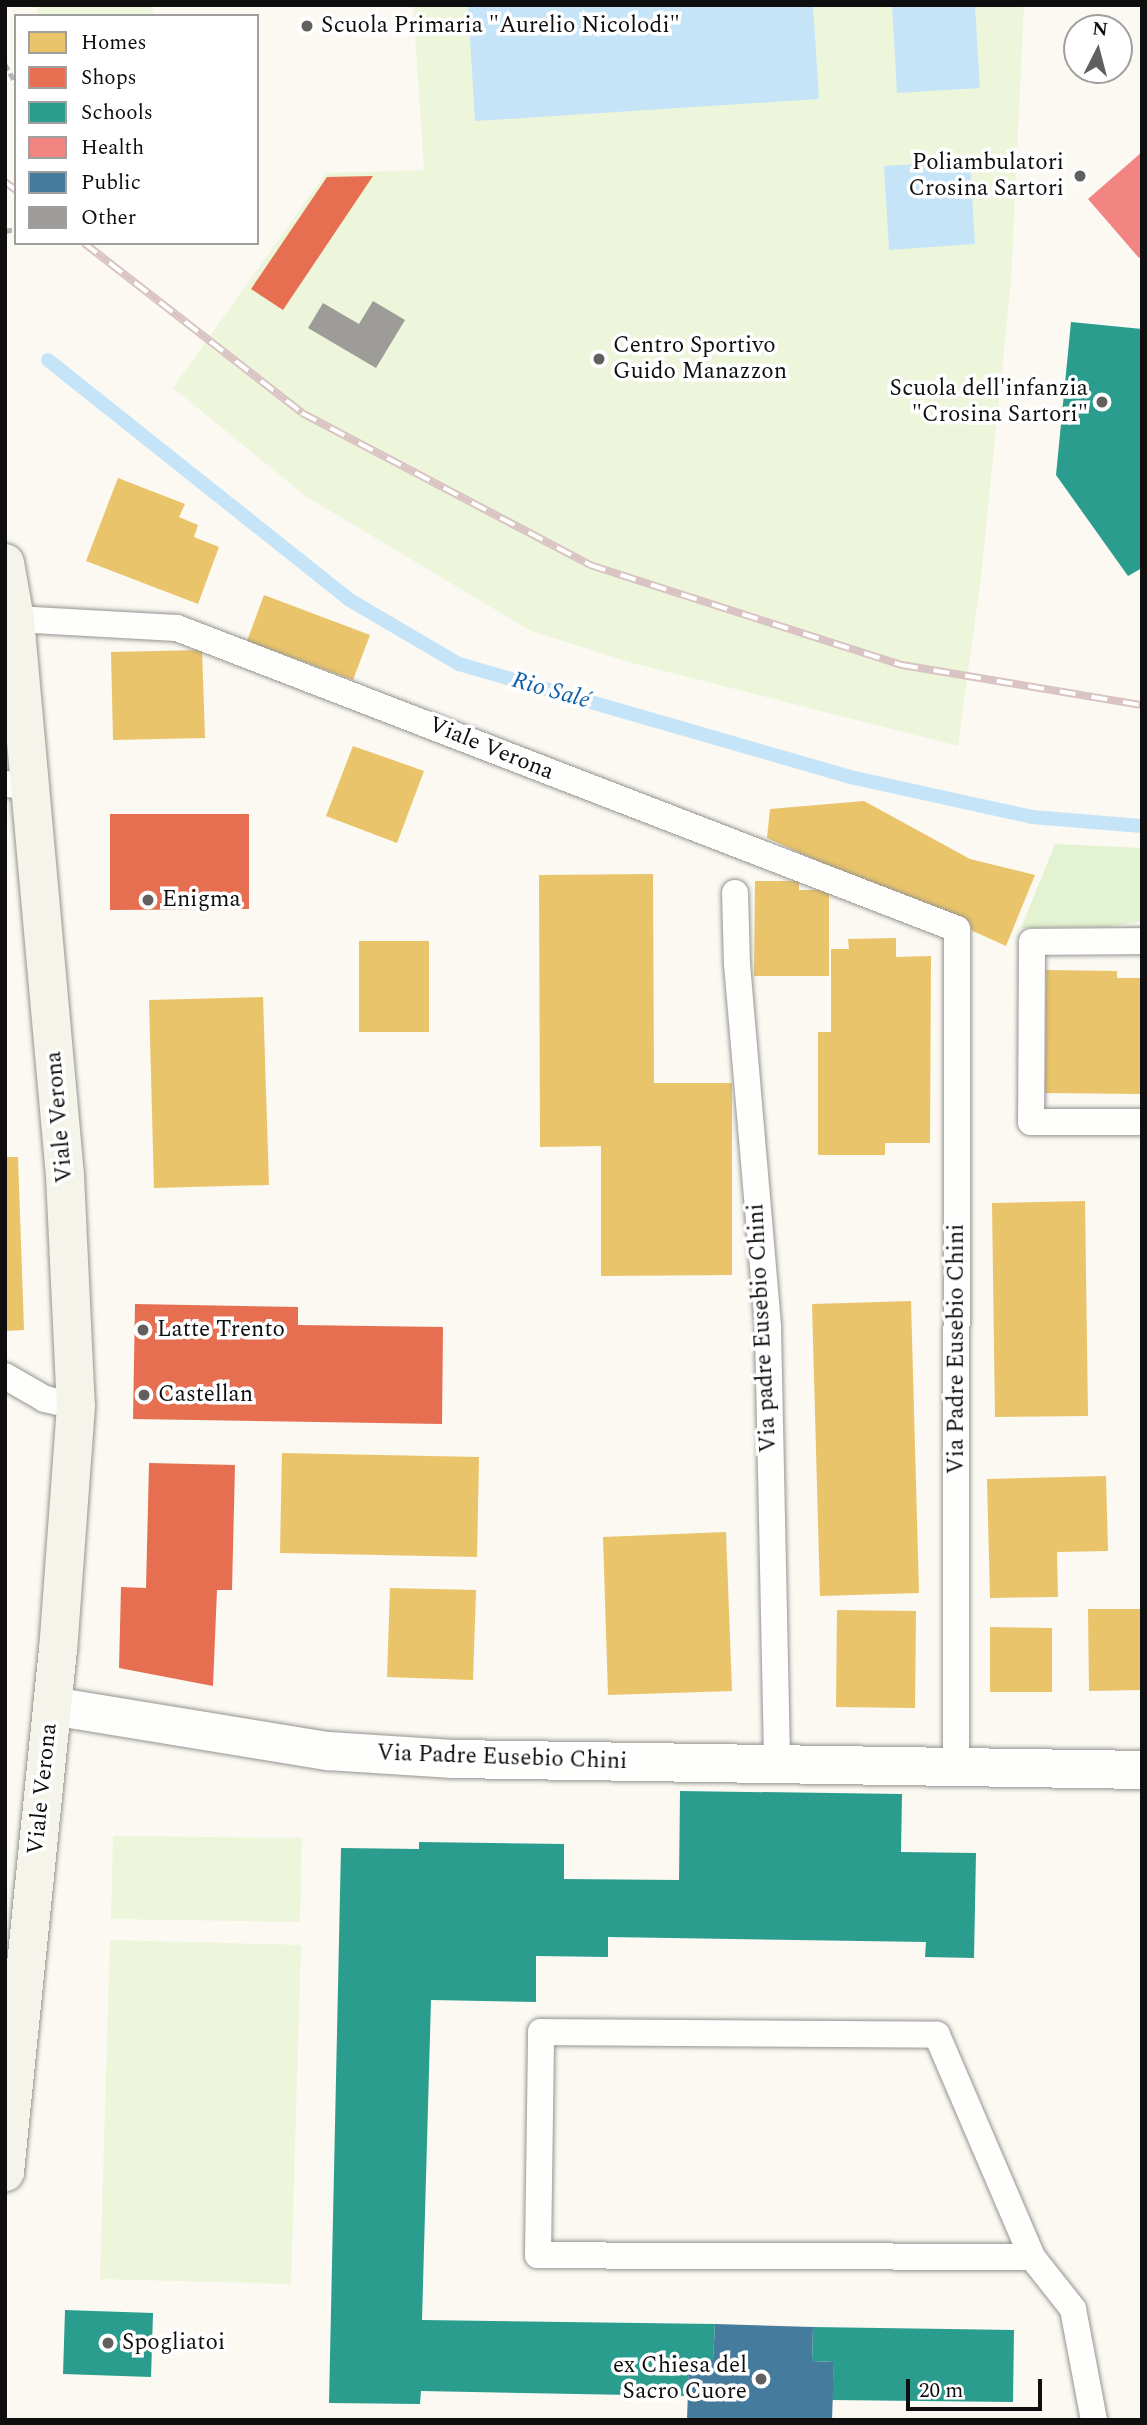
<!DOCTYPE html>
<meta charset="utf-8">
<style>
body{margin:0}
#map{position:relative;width:1147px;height:2425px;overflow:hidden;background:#fbf9f2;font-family:Spectral,serif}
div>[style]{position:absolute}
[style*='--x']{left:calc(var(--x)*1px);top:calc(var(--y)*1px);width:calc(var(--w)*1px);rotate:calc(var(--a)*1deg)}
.green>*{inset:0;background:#e3f2d0}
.pitch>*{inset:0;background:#edf6db}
.water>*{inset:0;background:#c6e4f8}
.homes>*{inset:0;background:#e9c46a}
.shops>*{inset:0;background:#e76f51}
.schools>*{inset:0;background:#2a9d8f}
.health>*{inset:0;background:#f28482}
.public>*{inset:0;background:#457b9d}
.stream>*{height:14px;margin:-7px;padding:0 7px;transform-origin:7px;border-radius:7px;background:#c6e4f8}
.building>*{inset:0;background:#9e9c98}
.path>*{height:4.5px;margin-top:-2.25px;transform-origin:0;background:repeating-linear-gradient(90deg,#b8b8b6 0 7px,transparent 0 10.5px)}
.roads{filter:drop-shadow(0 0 2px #959491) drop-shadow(0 0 2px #959491)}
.service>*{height:26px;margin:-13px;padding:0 13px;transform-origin:13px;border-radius:13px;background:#fefefd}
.minor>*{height:38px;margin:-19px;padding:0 19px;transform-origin:19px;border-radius:19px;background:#fefefd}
.secondary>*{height:38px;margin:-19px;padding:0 19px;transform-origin:19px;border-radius:19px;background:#f5f4ea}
.rail>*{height:8px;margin-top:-4px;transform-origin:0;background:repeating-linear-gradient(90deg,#fff 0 16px,#d9c4c3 0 32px);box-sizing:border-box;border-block:2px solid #d9c4c3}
.dots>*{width:19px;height:19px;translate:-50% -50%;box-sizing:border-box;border:4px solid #fff;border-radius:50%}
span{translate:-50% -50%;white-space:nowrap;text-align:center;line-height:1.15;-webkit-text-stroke:7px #fff;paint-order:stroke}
.poi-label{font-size:23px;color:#0e0e0e}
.left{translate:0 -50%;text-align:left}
.right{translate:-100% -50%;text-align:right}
.street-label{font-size:23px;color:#0e0e0e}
.water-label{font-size:24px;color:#0f5fa8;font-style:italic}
.frame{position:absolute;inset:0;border:7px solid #0e0e0e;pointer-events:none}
.legend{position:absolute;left:14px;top:14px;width:245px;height:231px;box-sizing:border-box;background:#fff;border:2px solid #9f9f9f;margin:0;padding:9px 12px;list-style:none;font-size:21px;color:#0e0e0e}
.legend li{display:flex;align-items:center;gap:14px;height:35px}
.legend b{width:35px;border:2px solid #9f9f9f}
.north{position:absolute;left:1063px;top:14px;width:70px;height:70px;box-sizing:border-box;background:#fff;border:2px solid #9f9f9f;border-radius:50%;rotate:6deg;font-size:19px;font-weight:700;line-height:28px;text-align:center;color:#0e0e0e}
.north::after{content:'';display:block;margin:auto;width:24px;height:32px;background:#61605e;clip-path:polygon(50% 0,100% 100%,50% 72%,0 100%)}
.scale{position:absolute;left:906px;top:2379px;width:136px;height:32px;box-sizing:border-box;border:4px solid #0e0e0e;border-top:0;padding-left:9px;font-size:21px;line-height:24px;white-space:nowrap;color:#0e0e0e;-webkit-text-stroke:5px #fff;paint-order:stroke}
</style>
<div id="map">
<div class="green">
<i style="clip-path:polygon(1055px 844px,1142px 848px,1142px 921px,1107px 927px,1021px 928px)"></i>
</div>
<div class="pitch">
<i style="clip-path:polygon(37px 5px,152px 5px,153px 16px,38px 16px)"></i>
<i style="clip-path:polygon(413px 5px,1024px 5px,1011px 282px,981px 577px,958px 746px,629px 662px,531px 631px,307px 497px,173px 388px,326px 173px,424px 170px)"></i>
<i style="clip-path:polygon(113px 1836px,302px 1838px,300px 1922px,111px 1919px)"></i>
<i style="clip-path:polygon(110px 1940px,301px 1945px,291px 2284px,100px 2279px)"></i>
</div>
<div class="water">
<i style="clip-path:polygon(468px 5px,813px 5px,819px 99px,475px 121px)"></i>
<i style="clip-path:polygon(892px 5px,975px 5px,980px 88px,897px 93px)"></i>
<i style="clip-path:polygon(970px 161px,975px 244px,889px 250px,884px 166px)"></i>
</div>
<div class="homes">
<i style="clip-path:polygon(118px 478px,185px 504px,179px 517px,198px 525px,194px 537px,219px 547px,198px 604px,86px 561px)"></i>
<i style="clip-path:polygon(264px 595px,370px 635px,353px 680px,247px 641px)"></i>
<i style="clip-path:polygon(202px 650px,205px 738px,113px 740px,111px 652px)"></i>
<i style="clip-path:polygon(353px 746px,424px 771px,397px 843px,326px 816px)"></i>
<i style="clip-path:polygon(864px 801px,970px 859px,1035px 875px,1006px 946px,767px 838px,770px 809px)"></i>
<i style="clip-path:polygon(653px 874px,654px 1083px,732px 1083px,732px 1275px,601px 1276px,601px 1146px,540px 1147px,539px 875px)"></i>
<i style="clip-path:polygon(755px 881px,799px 881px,799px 890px,829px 890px,829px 976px,754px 976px)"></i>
<i style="clip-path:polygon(896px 938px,896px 957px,931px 956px,930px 1143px,885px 1143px,885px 1155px,818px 1155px,818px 1032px,831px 1032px,831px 949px,849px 949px,848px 939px)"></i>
<i style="clip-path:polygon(359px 941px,429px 941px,429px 1032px,359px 1032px)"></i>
<i style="clip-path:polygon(1046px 970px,1117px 971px,1117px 978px,1142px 978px,1142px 1094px,1045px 1093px)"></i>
<i style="clip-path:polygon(263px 997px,269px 1185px,154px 1188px,149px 1000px)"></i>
<i style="clip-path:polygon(5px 1157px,18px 1157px,24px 1330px,5px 1331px)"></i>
<i style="clip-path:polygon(1085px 1201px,1088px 1416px,995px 1417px,992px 1203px)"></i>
<i style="clip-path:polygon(911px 1301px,919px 1593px,820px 1596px,812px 1304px)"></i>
<i style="clip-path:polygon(282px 1453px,479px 1457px,477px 1557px,280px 1553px)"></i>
<i style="clip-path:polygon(1106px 1476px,1108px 1551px,1057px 1552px,1058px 1597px,990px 1598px,987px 1479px)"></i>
<i style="clip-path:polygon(726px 1532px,732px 1691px,608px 1695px,603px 1537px)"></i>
<i style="clip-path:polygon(390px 1588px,476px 1590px,473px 1680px,387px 1677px)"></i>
<i style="clip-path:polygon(1088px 1609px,1142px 1609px,1142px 1690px,1089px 1691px)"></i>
<i style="clip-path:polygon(837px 1610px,916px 1611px,915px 1708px,836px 1707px)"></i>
<i style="clip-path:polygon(990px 1627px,1052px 1628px,1052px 1692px,990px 1692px)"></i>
</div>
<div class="shops">
<i style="clip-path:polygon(373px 176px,283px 310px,251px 289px,327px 177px)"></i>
<i style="clip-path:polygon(110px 814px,249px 814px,249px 909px,110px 910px)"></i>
<i style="clip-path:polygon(135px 1304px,298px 1307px,298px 1325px,443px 1327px,442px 1424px,133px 1419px)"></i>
<i style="clip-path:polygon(149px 1463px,235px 1465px,232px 1590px,217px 1590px,213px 1686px,119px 1668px,121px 1587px,146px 1588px)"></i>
</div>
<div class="schools">
<i style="clip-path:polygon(1071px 322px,1142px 329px,1142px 568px,1128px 576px,1056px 475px)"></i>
<i style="clip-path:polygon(680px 1791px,902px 1794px,901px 1852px,976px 1853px,974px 1958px,925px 1957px,926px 1942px,608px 1937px,608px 1957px,536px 1956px,536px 2002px,431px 2000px,422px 2320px,715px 2324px,713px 2360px,689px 2359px,688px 2396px,421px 2391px,420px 2404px,329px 2403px,341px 1848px,419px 1849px,419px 1842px,564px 1844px,564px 1879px,679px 1880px)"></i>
<i style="clip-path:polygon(65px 2310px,153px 2313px,151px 2377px,63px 2374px)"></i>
<i style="clip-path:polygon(813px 2327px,1014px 2330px,1013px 2402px,832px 2400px,834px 2362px,812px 2361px)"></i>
</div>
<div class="health">
<i style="clip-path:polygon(1142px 152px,1142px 255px,1139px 258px,1088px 199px)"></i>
</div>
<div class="public">
<i style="clip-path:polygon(715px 2324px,813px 2327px,812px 2361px,834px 2362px,832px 2420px,687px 2420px,689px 2359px,713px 2360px)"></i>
</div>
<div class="stream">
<i style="--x:48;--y:360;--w:384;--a:38.5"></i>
<i style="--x:348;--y:599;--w:129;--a:30.4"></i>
<i style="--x:459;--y:664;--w:412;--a:16.1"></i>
<i style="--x:855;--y:778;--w:181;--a:12.4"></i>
<i style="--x:1032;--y:817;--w:110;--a:4.7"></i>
</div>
<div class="building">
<i style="clip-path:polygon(373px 301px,405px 320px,376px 368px,308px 328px,323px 303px,359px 324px)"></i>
</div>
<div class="path">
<i style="--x:5;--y:64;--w:22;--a:60"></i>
<i style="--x:5;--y:231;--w:11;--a:-10"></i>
</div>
<div class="roads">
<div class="service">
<i style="--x:15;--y:619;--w:162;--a:3.2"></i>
<i style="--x:177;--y:628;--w:836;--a:21.1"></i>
<i style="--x:957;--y:929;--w:839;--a:90.07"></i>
<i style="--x:5;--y:784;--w:26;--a:4"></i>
<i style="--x:735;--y:893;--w:71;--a:88.4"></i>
<i style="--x:737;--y:964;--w:365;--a:85.1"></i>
<i style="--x:768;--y:1328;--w:436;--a:88.8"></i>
<i style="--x:1142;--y:941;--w:110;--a:179.5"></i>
<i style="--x:1032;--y:942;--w:180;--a:90.3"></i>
<i style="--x:1031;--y:1122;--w:111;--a:0"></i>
<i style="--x:5;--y:1376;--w:46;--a:29.9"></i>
<i style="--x:45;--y:1399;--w:32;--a:13"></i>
<i style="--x:1032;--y:2257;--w:494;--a:-179.8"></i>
<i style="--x:538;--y:2255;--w:223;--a:-89.2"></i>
<i style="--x:541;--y:2032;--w:396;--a:0.4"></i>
<i style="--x:937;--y:2035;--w:241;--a:66.8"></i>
<i style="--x:1032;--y:2257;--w:66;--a:51.7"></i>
<i style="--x:1073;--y:2309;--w:113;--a:79.3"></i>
</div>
<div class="minor">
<i style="--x:52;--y:1706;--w:280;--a:9.3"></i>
<i style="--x:328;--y:1751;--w:125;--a:3.7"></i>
<i style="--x:453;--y:1759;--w:689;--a:0.91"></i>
</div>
<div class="secondary">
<i style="--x:5;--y:563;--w:57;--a:79.9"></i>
<i style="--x:15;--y:619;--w:559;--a:84.87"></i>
<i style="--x:65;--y:1176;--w:230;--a:87.3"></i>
<i style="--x:76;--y:1406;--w:244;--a:94.2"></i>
<i style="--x:58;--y:1649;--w:526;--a:95.79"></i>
</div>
</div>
<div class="rail">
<i style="--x:5;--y:182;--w:14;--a:36"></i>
<i style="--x:84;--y:243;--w:276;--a:37.9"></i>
<i style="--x:302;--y:413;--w:326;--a:27.8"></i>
<i style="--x:590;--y:565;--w:328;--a:17.8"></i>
<i style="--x:902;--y:665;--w:243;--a:9.5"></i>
</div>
<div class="dots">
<i style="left:307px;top:26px;background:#61605e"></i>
<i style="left:1080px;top:176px;background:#61605e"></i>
<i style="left:599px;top:359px;background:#61605e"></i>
<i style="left:1102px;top:402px;background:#61605e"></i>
<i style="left:148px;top:900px;background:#61605e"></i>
<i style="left:143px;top:1330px;background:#61605e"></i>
<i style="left:144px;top:1395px;background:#61605e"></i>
<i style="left:108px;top:2343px;background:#61605e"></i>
<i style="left:761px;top:2379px;background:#61605e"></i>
</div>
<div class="poi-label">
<span class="left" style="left:321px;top:26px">Scuola Primaria "Aurelio Nicolodi"</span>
<span class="right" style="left:1064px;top:176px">Poliambulatori<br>Crosina Sartori</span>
<span class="left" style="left:613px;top:359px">Centro Sportivo<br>Guido Manazzon</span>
<span class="right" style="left:1088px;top:402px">Scuola dell'infanzia<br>"Crosina Sartori"</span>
<span class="left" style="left:162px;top:900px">Enigma</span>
<span class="left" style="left:157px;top:1330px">Latte Trento</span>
<span class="left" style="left:158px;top:1395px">Castellan</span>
<span class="left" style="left:122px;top:2343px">Spogliatoi</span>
<span class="right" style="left:747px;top:2379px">ex Chiesa del<br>Sacro Cuore</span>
</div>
<div class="street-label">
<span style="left:491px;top:749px;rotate:22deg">Viale Verona</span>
<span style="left:60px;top:1117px;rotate:-95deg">Viale Verona</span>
<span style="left:763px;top:1328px;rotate:-93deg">Via padre Eusebio Chini</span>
<span style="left:957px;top:1349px;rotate:-90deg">Via Padre Eusebio Chini</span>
<span style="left:502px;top:1758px;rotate:2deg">Via Padre Eusebio Chini</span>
<span style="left:43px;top:1789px;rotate:-84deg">Viale Verona</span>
</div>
<div class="water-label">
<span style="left:551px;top:691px;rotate:16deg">Rio Salé</span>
</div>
<div class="frame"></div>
<ul class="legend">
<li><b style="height:19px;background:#e9c46a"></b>Homes</li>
<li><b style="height:19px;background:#e76f51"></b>Shops</li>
<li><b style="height:19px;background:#2a9d8f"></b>Schools</li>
<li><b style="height:19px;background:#f28482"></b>Health</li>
<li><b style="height:19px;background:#457b9d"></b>Public</li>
<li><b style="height:19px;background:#9e9c98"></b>Other</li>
</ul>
<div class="north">N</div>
<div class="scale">20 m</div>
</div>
